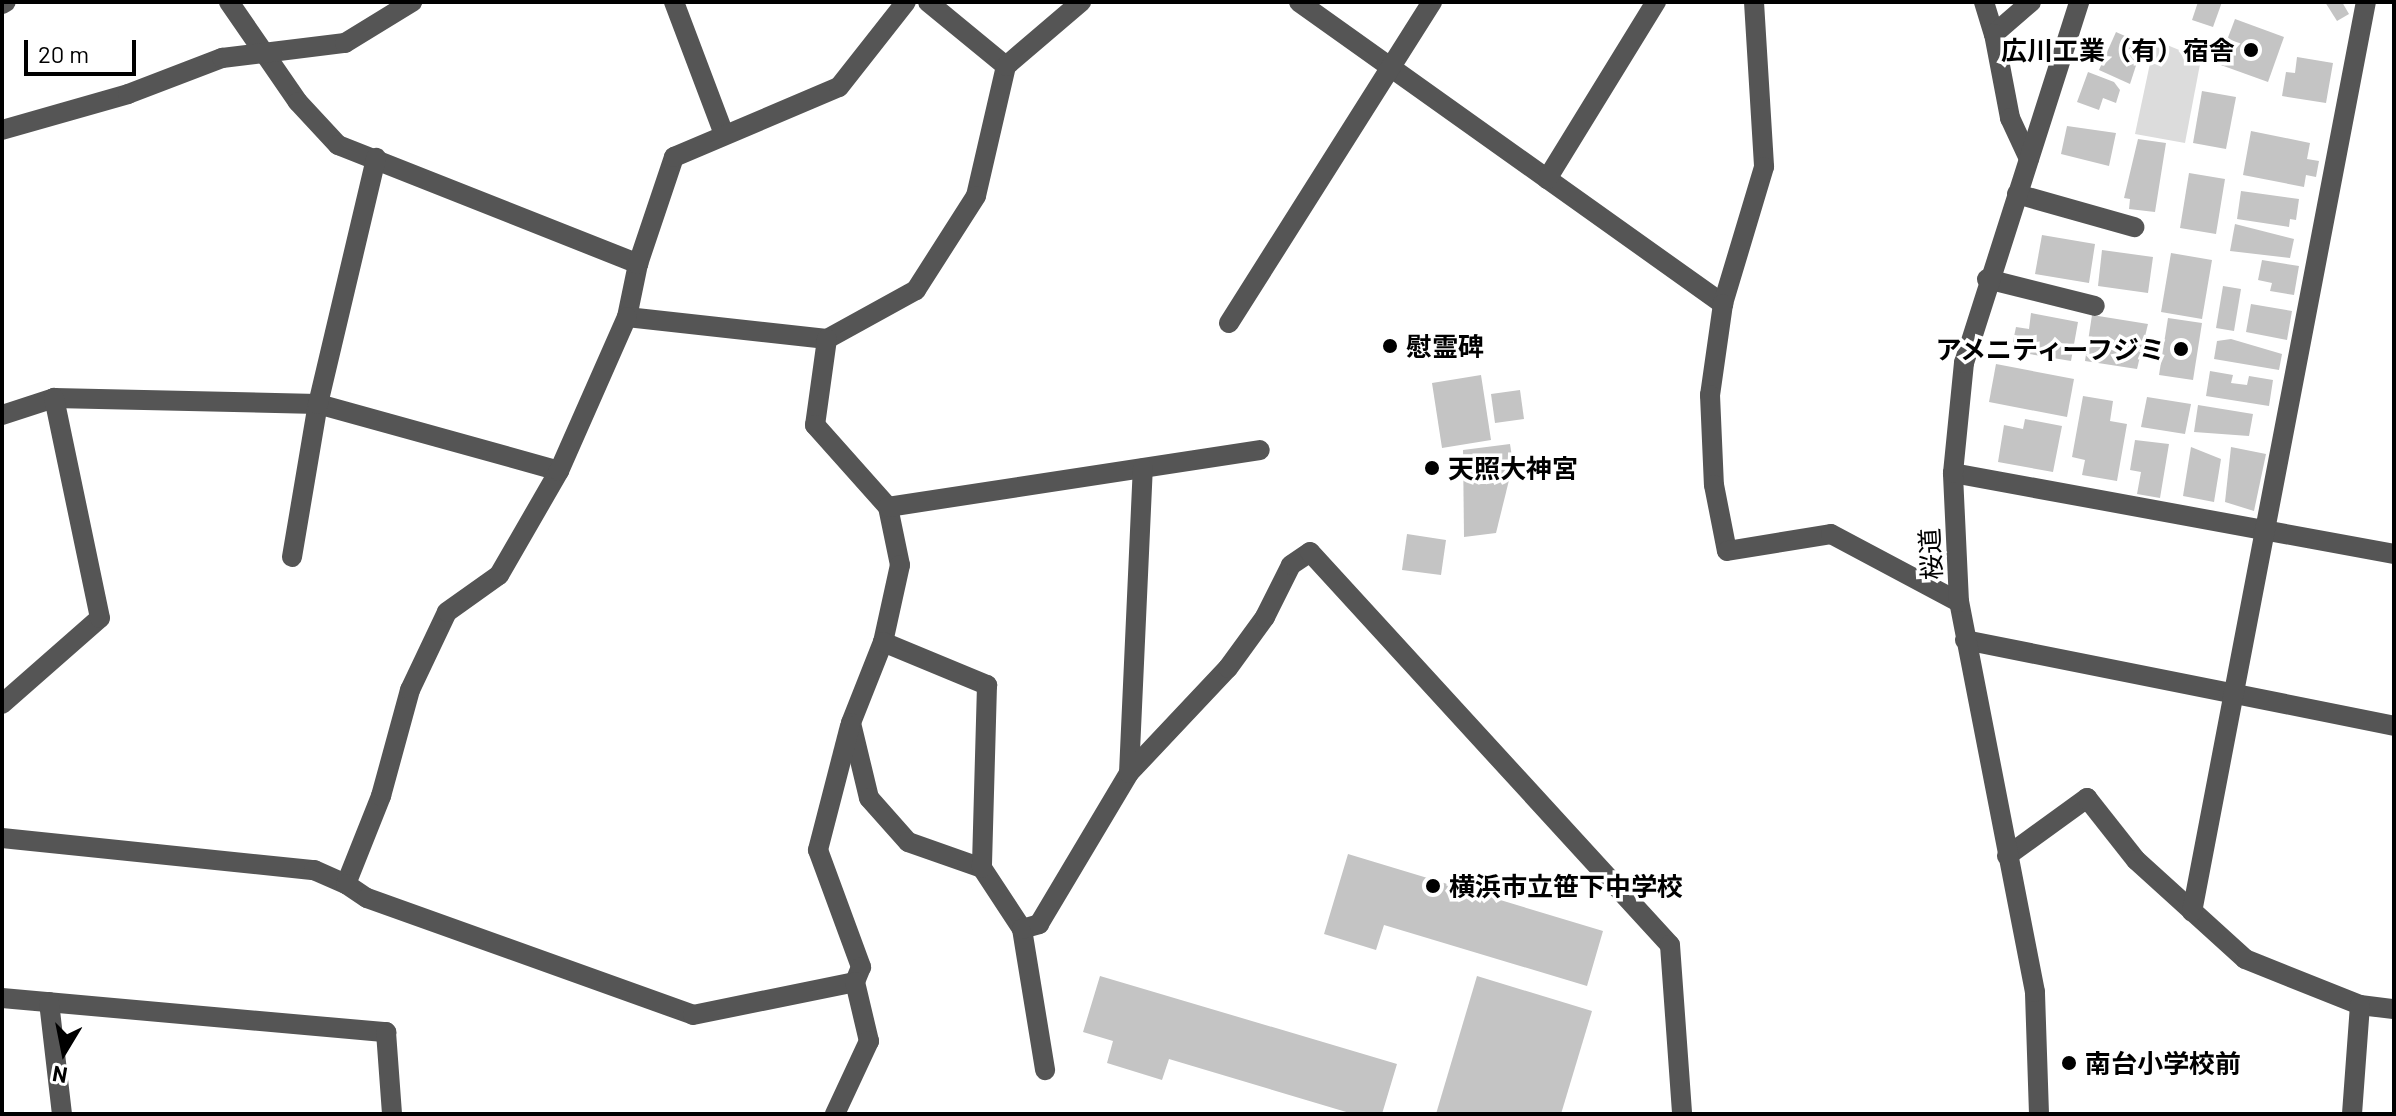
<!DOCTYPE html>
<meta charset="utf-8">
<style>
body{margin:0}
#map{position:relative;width:2396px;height:1116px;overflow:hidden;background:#fff;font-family:Barlow,"Noto Sans JP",sans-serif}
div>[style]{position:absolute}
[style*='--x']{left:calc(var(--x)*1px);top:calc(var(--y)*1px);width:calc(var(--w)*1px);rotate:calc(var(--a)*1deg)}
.green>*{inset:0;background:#dcdcdc}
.building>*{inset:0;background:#c4c4c4}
.minor>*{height:20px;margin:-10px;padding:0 10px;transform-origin:10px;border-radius:10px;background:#555}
.dots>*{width:22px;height:22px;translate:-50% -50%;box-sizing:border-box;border:4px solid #fff;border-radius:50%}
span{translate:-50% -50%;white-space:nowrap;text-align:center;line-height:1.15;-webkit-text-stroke:7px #fff;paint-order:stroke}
.poi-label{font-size:26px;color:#000;font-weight:700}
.right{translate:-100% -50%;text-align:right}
.left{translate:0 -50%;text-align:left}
.street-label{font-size:26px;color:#000}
.frame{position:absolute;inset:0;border:4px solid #000;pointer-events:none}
.north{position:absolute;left:24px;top:1012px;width:80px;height:80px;-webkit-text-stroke:6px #fff;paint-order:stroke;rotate:190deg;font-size:22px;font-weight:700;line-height:32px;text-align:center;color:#000}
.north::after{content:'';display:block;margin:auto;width:28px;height:36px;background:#000;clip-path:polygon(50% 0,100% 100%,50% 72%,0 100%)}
.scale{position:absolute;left:24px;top:40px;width:112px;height:36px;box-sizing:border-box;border:4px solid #000;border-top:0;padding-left:10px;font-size:24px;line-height:28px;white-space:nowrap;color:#000;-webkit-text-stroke:6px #fff;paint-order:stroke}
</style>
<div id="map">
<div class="green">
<i style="clip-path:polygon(2155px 40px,2201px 59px,2185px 143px,2135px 134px)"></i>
</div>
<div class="building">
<i style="clip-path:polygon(2198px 2px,2222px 2px,2213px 27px,2192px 20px)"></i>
<i style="clip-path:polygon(2325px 2px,2342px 2px,2349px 14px,2337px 21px)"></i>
<i style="clip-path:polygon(2235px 19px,2284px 37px,2268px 82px,2218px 64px)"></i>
<i style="clip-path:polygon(2116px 32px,2143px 44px,2130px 84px,2099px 70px)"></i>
<i style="clip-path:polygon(2297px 57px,2333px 63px,2326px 103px,2282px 96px,2286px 72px,2295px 73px)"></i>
<i style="clip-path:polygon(2088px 72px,2114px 82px,2120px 90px,2116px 103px,2103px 98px,2099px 110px,2077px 102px)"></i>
<i style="clip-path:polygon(2202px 91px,2236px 97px,2226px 149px,2193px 143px)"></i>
<i style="clip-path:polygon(2067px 126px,2116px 133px,2109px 166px,2061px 154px)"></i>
<i style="clip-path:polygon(2251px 131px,2310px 143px,2307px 159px,2319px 161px,2316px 177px,2306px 175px,2304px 187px,2243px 175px)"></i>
<i style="clip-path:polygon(2138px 139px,2166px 143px,2155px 212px,2129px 209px,2130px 199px,2124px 198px)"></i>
<i style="clip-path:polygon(2189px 173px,2225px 179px,2216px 234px,2180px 228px)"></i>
<i style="clip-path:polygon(2241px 191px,2299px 199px,2296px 220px,2290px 219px,2289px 227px,2237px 219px)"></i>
<i style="clip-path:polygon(2235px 224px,2294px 239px,2290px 258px,2230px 251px)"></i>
<i style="clip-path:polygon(2042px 235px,2095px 244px,2089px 283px,2035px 274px)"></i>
<i style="clip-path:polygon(2102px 250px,2153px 257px,2148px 293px,2098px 286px)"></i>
<i style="clip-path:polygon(2171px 253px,2212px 260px,2202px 319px,2161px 312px)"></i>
<i style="clip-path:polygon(2262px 260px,2299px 266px,2294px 295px,2270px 291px,2272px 283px,2258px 280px)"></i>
<i style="clip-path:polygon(2223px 286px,2241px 289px,2234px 331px,2216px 328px)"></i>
<i style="clip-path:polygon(2251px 304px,2292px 311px,2287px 340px,2246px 332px)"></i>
<i style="clip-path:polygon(2031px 313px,2078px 322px,2071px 361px,2011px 351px,2016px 327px,2029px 329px)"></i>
<i style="clip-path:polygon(2092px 315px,2148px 324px,2137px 369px,2085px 361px)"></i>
<i style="clip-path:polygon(2168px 318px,2202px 323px,2193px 380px,2159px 375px)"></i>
<i style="clip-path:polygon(2231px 339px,2282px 354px,2279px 370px,2214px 359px,2217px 341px)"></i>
<i style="clip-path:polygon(1996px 364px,2074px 379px,2067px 417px,1989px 402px)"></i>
<i style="clip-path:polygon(2210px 371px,2233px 375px,2231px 383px,2247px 385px,2249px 376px,2273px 380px,2269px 406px,2206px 396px)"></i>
<i style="clip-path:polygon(1481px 375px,1491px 440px,1442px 448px,1432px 383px)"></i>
<i style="clip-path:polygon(1520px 390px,1524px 419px,1495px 423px,1491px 394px)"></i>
<i style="clip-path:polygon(2083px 396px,2113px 401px,2110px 421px,2127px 424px,2117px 481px,2082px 475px,2085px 460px,2072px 457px)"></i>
<i style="clip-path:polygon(2147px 397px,2191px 404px,2185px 434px,2141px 427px)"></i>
<i style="clip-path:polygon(2198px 405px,2253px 414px,2249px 436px,2194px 432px)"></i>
<i style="clip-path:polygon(2025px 419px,2062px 426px,2053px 472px,1998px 462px,2004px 425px,2023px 429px)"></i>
<i style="clip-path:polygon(2135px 440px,2169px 444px,2160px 498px,2137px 494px,2141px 472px,2130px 470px)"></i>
<i style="clip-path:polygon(1510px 444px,1513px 464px,1496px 533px,1464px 537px,1463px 450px)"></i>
<i style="clip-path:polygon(2191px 447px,2221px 459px,2214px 502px,2183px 496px)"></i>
<i style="clip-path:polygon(2231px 447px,2266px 454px,2254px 511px,2225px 502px)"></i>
<i style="clip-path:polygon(1407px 534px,1446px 540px,1441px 575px,1402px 570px)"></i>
<i style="clip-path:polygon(1348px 854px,1603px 931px,1587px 986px,1384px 925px,1376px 950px,1324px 934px)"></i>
<i style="clip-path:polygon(1100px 976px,1397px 1064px,1382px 1114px,1353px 1114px,1169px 1059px,1162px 1080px,1107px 1063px,1113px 1041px,1083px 1032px)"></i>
<i style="clip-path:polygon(1477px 976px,1592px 1011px,1561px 1114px,1436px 1114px)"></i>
</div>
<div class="minor">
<i style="--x:229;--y:2;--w:121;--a:55.4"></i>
<i style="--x:298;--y:102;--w:59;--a:47.1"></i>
<i style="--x:338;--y:145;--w:323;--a:21.6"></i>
<i style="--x:638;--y:264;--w:54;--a:101.7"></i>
<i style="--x:627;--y:317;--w:201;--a:6.3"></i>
<i style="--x:674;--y:2;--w:139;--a:69.3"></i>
<i style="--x:928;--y:2;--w:101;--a:39.4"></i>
<i style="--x:1006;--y:66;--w:133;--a:103"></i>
<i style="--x:976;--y:196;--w:112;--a:122.6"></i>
<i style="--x:916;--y:290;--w:102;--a:151.2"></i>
<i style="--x:827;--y:339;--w:87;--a:97.9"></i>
<i style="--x:815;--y:425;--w:110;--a:48.3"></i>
<i style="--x:888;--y:507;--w:59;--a:78.3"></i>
<i style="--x:900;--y:565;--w:79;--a:102.4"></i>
<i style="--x:883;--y:642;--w:87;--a:111.6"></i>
<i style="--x:851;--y:723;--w:77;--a:76.5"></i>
<i style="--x:869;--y:798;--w:59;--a:48.4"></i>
<i style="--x:908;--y:842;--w:78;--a:19.4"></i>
<i style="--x:982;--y:868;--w:73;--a:56.7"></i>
<i style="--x:1022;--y:929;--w:143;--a:80.7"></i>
<i style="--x:1299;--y:2;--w:521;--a:35.46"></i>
<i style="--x:1754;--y:2;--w:165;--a:86.5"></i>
<i style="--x:1764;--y:167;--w:143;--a:106.7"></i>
<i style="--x:1723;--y:304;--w:92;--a:98.1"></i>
<i style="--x:1710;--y:395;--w:90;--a:87.5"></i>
<i style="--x:1714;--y:485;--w:67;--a:78.9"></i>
<i style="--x:1727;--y:551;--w:105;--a:-9.3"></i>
<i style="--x:1831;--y:534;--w:145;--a:28"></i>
<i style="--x:1984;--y:2;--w:34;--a:73"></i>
<i style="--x:1994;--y:34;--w:49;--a:-40.9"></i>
<i style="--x:2;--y:4;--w:4;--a:-27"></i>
<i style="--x:1994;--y:34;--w:86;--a:79.2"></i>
<i style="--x:2010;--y:118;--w:45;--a:65.1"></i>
<i style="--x:1006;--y:66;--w:99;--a:-40.5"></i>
<i style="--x:2;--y:130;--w:131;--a:-15.9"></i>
<i style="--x:128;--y:94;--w:101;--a:-21"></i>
<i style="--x:222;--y:58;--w:124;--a:-7"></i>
<i style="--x:345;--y:43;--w:79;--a:-31.5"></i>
<i style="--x:1547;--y:179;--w:208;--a:-58.4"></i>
<i style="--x:2017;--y:194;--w:122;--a:15.8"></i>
<i style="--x:638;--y:264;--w:113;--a:-71.4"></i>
<i style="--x:674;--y:157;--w:179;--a:-23"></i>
<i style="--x:839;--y:87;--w:108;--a:-51.8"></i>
<i style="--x:1987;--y:279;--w:111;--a:14"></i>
<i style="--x:1229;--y:323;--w:380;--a:-57.7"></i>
<i style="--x:2;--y:415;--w:55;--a:-18.1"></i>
<i style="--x:54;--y:398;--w:264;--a:1.3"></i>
<i style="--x:318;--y:404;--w:250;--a:15.5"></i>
<i style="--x:1953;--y:473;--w:448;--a:10.4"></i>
<i style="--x:888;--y:507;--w:376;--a:-8.7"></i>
<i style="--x:292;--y:557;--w:155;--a:-80.4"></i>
<i style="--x:318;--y:404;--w:253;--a:-76.7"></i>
<i style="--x:1965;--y:640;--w:438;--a:11.3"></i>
<i style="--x:883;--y:642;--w:113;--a:22.5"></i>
<i style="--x:987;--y:685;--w:183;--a:91.6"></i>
<i style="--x:2;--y:704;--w:130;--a:-41.3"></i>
<i style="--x:100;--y:618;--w:225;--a:-101.8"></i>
<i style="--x:850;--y:726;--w:128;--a:104.5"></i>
<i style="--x:818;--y:850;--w:125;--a:69.8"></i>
<i style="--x:861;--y:967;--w:16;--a:112"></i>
<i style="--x:1129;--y:773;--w:305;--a:-87.4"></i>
<i style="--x:2;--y:838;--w:314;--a:5.9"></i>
<i style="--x:314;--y:870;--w:35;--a:24"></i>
<i style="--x:346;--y:884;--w:95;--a:-68.3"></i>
<i style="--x:381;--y:796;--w:110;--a:-74.7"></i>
<i style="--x:410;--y:690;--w:86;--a:-64.6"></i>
<i style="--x:447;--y:612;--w:64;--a:-35.4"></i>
<i style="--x:499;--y:575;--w:120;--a:-60"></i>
<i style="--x:559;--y:471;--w:168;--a:-66.2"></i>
<i style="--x:2007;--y:856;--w:99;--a:-35.9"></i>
<i style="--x:2087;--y:798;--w:79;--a:51.7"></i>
<i style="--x:2136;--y:860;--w:147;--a:42.2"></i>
<i style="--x:2245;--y:959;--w:124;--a:21.8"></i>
<i style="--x:2360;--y:1005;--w:34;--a:7"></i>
<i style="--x:346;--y:884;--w:25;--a:34"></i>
<i style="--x:367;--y:898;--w:346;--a:19.7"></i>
<i style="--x:693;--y:1015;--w:165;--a:-11.5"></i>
<i style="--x:855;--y:982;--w:61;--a:76.7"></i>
<i style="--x:869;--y:1041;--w:81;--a:115"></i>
<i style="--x:2192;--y:912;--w:926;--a:-79.18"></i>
<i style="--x:1022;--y:929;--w:18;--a:-16"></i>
<i style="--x:1039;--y:924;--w:176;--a:-59.2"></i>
<i style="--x:1129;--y:773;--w:144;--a:-46.7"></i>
<i style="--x:1228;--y:668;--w:63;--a:-54"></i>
<i style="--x:1265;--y:617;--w:58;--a:-63.4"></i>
<i style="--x:1291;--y:565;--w:23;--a:-34"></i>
<i style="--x:1310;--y:552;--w:533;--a:47.51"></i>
<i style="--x:1670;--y:945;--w:169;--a:85.9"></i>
<i style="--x:2;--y:998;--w:386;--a:5.1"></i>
<i style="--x:386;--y:1032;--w:82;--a:85.8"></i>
<i style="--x:49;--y:1002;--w:113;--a:83.4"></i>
<i style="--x:2039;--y:1114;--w:122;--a:-91.9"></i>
<i style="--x:2035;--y:992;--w:397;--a:-101"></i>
<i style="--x:1959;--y:602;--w:129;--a:-92.7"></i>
<i style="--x:1953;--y:473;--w:111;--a:-84.3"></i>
<i style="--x:1964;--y:363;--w:379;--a:-72.3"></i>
<i style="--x:2352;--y:1114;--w:109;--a:-85.8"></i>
</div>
<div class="dots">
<i style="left:2251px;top:50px;background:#000"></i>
<i style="left:1390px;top:346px;background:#000"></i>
<i style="left:2181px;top:349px;background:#000"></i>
<i style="left:1432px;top:468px;background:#000"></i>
<i style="left:1433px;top:886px;background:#000"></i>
<i style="left:2069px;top:1063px;background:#000"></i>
</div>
<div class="poi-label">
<span class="right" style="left:2235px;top:50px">広川工業（有）宿舎</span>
<span class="left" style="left:1406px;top:346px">慰霊碑</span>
<span class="right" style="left:2165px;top:349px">アメニティーフジミ</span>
<span class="left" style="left:1448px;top:468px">天照大神宮</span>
<span class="left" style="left:1449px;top:886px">横浜市立笹下中学校</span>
<span class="left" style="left:2085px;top:1063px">南台小学校前</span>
</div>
<div class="street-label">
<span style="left:1930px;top:554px;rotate:-93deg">桜道</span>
</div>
<div class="frame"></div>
<div class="north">N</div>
<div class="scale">20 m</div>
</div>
